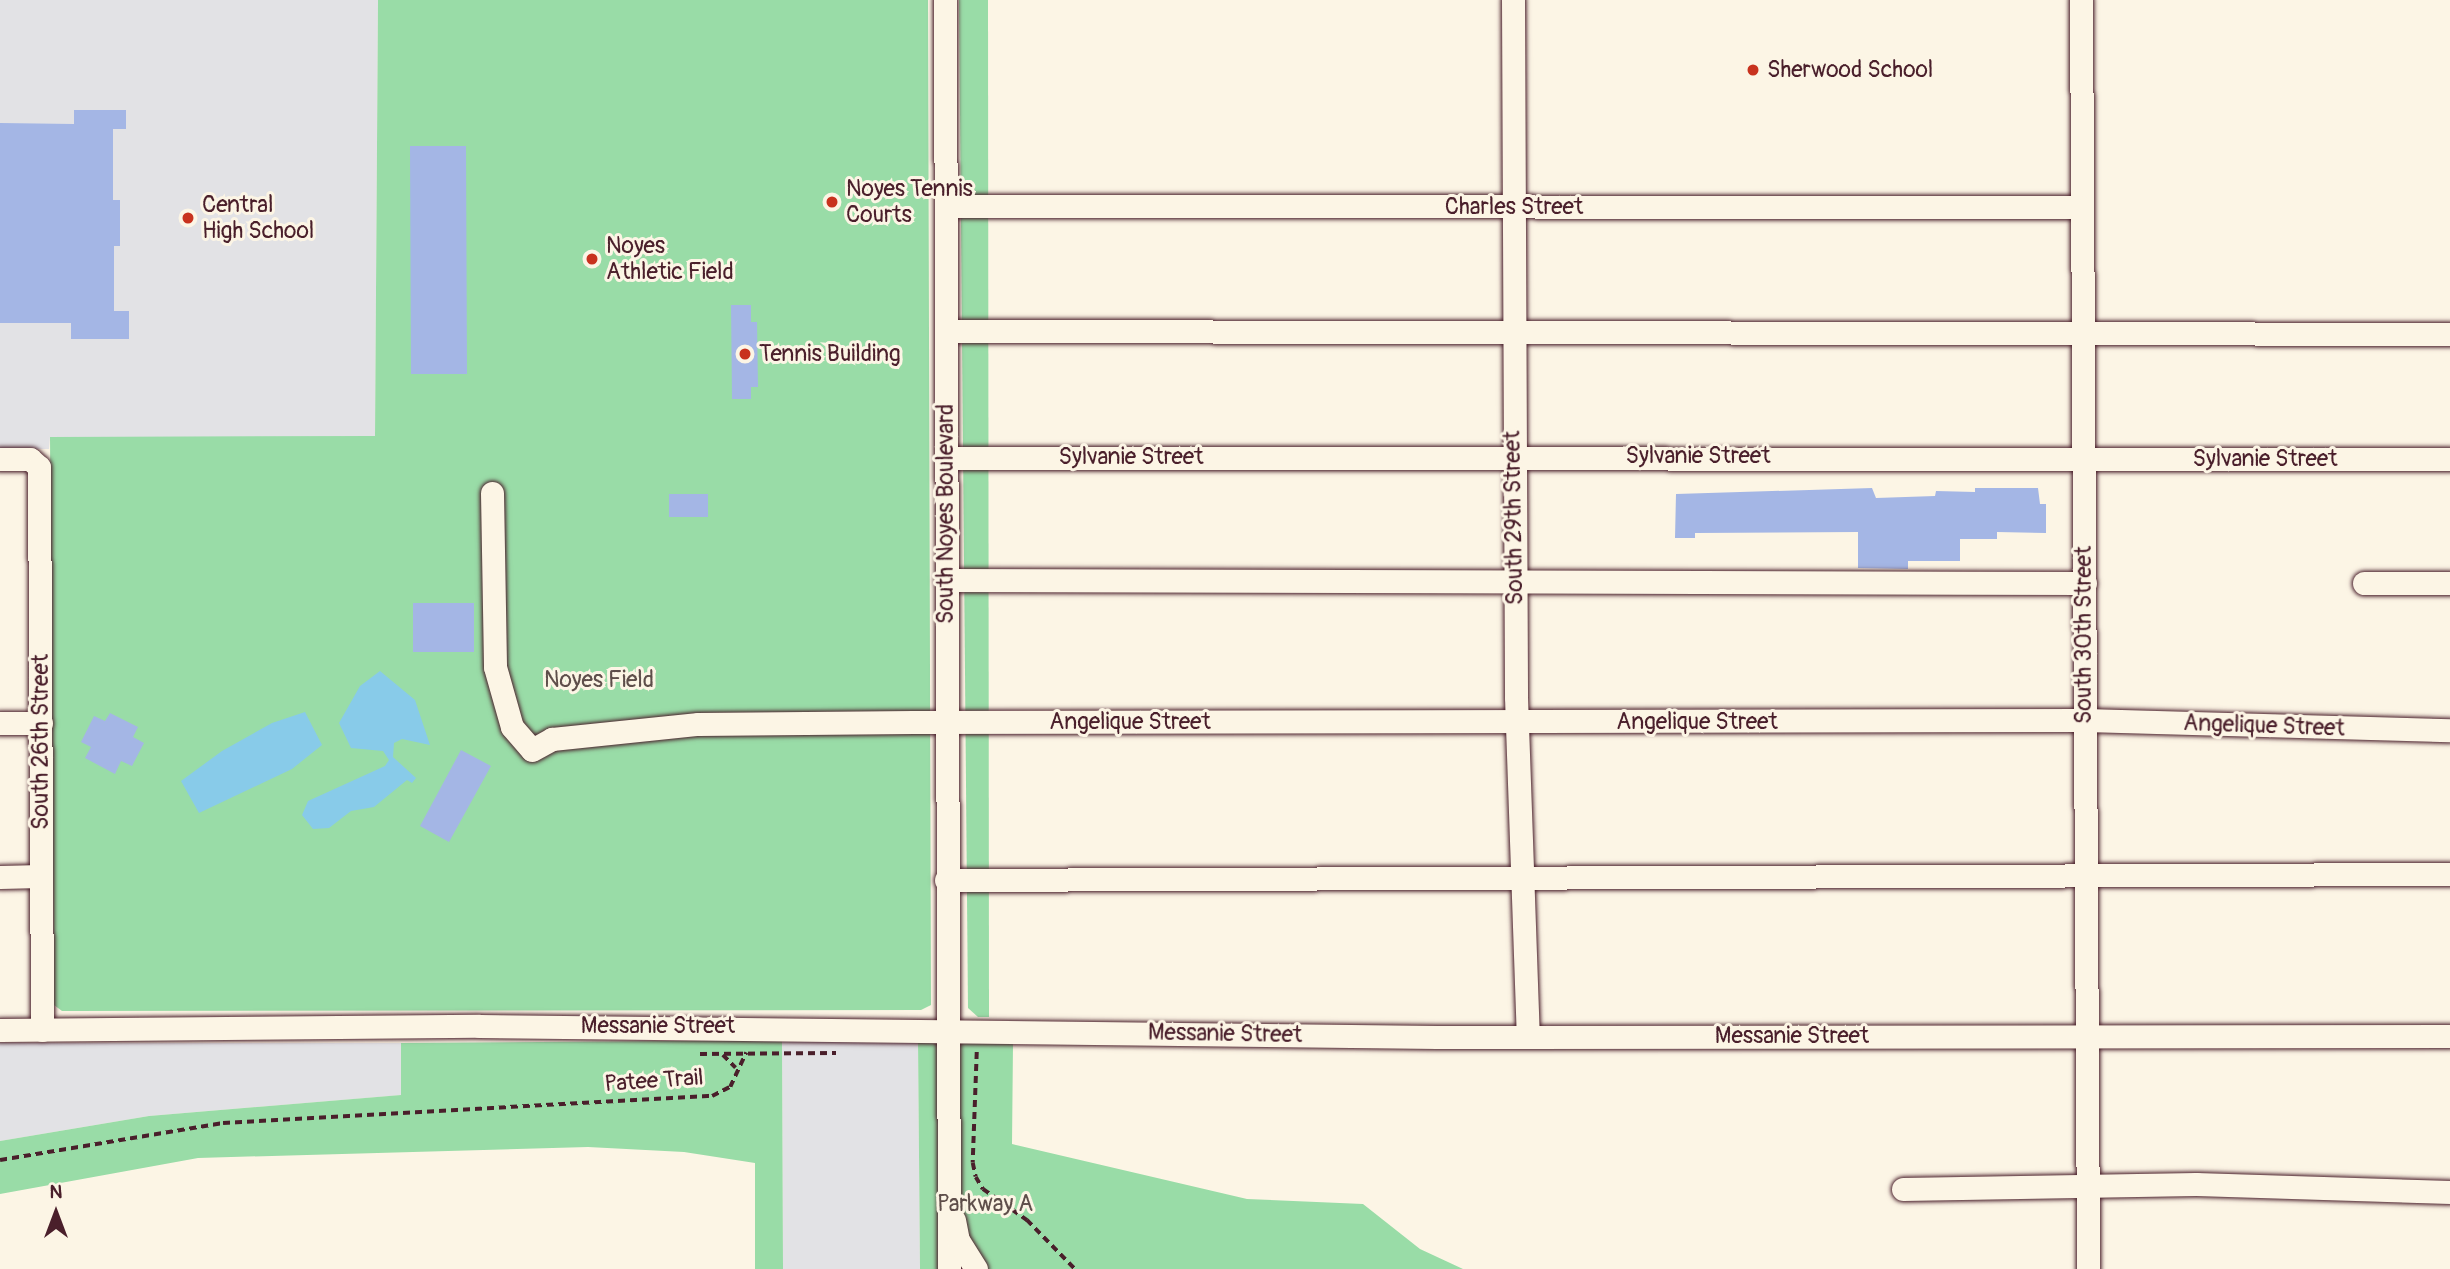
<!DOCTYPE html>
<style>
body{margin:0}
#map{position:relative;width:2450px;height:1269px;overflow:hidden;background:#fcf5e5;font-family:Pangolin,sans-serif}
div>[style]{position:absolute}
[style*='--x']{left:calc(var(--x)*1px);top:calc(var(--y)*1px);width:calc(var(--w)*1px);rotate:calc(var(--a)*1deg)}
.built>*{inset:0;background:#e2e2e5}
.green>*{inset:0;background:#99dca7}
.water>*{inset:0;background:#88cbe9}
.building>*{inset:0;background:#a4b6e5}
.path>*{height:3.5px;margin-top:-1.75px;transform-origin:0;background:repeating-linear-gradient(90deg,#4a1f2b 0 7px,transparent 0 12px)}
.roads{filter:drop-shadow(0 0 2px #4a1f2b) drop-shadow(0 0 2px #4a1f2b)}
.minor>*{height:23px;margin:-11.5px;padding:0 11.5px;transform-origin:11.5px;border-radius:11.5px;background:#fcf5e5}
.dots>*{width:19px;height:19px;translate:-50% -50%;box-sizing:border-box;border:4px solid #fcf5e5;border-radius:50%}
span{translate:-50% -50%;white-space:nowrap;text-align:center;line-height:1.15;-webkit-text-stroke:6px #fcf5e5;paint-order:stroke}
.poi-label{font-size:23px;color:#4a1f2b}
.left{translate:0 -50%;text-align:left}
.street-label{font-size:23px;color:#4a1f2b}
.park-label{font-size:23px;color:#5e4e4a}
.north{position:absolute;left:21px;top:1178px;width:70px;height:70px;-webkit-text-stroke:5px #fcf5e5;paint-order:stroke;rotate:0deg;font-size:19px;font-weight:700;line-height:28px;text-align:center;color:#4a1f2b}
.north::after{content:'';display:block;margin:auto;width:24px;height:32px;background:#4a1f2b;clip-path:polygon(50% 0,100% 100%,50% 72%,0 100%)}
</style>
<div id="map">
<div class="built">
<i style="clip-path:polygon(0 0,378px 0,375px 437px,50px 437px,49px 449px,0 449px)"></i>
<i style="clip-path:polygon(782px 1040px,918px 1041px,920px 1269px,783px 1269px)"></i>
<i style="clip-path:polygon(0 1043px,401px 1043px,402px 1095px,149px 1116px,0 1141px)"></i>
</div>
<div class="green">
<i style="clip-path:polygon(378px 0,928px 0,931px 1005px,921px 1010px,62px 1011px,54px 1005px,50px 437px,375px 436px)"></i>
<i style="clip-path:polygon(959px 0,988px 0,989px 1017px,978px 1017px,968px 1008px)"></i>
<i style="clip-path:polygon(782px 1040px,783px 1269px,755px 1269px,755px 1163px,684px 1152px,588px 1147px,198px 1158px,0 1194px,0 1141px,149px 1116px,401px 1095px,401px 1043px)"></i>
<i style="clip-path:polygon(918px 1041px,1013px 1044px,1012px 1144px,1247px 1199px,1363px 1204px,1420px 1249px,1463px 1269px,920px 1269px)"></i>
</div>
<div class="water">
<i style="clip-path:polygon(380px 671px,415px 700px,430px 745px,402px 739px,394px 743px,393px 757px,416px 778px,412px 783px,407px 780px,374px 807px,351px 811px,329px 828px,313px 829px,302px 815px,308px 801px,385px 766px,389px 760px,383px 751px,351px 748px,339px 723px,360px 686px)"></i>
<i style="clip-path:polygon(305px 712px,322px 745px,292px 769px,199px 813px,181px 781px,222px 751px,272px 723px)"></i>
</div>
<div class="building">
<i style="clip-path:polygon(74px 110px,126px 110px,126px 129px,113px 129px,113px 200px,120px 200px,120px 246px,114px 246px,114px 311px,129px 311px,129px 339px,71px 339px,71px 323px,0 323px,0 123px,74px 124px)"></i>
<i style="clip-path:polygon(410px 146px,466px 146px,467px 374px,411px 374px)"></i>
<i style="clip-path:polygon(731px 305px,751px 305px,751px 322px,757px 322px,758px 387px,751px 387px,751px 399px,732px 399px)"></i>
<i style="clip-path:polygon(1872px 488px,1876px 498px,1935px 496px,1936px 491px,1975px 492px,1975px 488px,2038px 488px,2040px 504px,2046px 504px,2046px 533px,1997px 532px,1997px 539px,1960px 539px,1960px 561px,1908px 561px,1908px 569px,1858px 568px,1858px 532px,1695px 533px,1695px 538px,1675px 538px,1676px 494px)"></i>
<i style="clip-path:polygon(669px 494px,708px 494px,708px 517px,669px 517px)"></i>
<i style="clip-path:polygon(413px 603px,474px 603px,474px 652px,413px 652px)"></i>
<i style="clip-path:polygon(110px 713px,138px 727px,133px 737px,144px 743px,132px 766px,121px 761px,115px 774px,85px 758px,91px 747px,81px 742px,94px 716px,105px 721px)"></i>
<i style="clip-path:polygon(461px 750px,491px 766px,449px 842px,420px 826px)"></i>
</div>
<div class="path">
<i style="--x:977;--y:1052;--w:111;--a:92.1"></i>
<i style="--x:973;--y:1163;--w:14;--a:78"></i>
<i style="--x:976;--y:1177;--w:14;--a:60"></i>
<i style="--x:983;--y:1189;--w:54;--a:35.2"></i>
<i style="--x:1027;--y:1220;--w:69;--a:45.6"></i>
<i style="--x:700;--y:1054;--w:136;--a:-0.4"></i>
<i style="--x:723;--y:1055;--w:18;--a:45"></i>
<i style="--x:0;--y:1160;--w:226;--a:-9.4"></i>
<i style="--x:223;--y:1123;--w:490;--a:-3.2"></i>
<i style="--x:712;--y:1096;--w:20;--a:-27"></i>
<i style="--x:730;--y:1087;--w:38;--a:-65"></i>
</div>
<div class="roads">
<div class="minor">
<i style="--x:945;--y:0;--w:1269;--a:89.82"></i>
<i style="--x:1513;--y:0;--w:697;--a:89.75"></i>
<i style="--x:1516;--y:697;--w:340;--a:88"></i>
<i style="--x:2081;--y:0;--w:1269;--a:89.68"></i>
<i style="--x:947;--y:206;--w:1134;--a:0.05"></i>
<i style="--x:948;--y:331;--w:1502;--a:0.11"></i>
<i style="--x:946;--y:458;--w:1504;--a:0.04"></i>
<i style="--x:0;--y:459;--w:30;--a:0"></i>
<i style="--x:30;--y:459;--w:12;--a:42"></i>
<i style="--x:39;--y:467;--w:563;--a:89.69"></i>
<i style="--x:492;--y:493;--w:174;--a:89"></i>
<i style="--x:495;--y:667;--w:62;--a:74.2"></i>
<i style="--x:512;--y:727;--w:30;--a:49"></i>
<i style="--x:532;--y:750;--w:23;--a:-29"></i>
<i style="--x:552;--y:739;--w:147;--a:-5.9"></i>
<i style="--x:698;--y:724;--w:215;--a:-0.5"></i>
<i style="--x:913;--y:722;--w:1172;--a:-0.1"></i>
<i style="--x:2085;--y:720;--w:365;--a:1.6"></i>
<i style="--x:946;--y:580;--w:1139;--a:0.15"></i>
<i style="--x:2364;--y:583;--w:86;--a:0"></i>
<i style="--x:0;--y:723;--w:41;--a:0"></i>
<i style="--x:0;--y:877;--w:41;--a:-1.4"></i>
<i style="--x:946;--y:880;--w:1504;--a:-0.23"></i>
<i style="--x:0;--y:1030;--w:479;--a:-0.5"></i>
<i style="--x:479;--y:1026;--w:958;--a:0.66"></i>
<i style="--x:1437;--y:1037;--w:1013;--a:-0.06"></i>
<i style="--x:1903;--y:1189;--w:293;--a:-1"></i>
<i style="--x:2196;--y:1184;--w:254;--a:1.8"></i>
<i style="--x:954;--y:1220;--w:20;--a:79"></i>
<i style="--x:958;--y:1240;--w:34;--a:58"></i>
</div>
</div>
<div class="dots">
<i style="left:1753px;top:70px;background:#c8321e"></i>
<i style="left:832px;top:202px;background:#c8321e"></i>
<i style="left:188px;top:218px;background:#c8321e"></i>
<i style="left:592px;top:259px;background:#c8321e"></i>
<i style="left:745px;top:354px;background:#c8321e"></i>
</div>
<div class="poi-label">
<span class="left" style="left:1767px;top:70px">Sherwood School</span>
<span class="left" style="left:846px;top:202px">Noyes Tennis<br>Courts</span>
<span class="left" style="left:202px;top:218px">Central<br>High School</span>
<span class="left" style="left:606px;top:259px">Noyes<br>Athletic Field</span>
<span class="left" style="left:759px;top:354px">Tennis Building</span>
</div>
<div class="street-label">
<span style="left:1514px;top:207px">Charles Street</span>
<span style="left:1698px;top:456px">Sylvanie Street</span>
<span style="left:1131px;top:457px">Sylvanie Street</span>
<span style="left:2265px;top:459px">Sylvanie Street</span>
<span style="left:946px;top:514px;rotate:-90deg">South Noyes Boulevard</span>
<span style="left:1514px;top:518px;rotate:-91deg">South 29th Street</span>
<span style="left:2084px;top:635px;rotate:-90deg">South 30th Street</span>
<span style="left:1130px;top:722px">Angelique Street</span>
<span style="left:1697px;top:722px">Angelique Street</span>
<span style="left:2264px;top:726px;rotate:2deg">Angelique Street</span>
<span style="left:41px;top:742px;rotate:-90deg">South 26th Street</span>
<span style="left:658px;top:1026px">Messanie Street</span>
<span style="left:1225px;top:1034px;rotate:1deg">Messanie Street</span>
<span style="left:1792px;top:1036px">Messanie Street</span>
<span style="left:654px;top:1081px;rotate:-4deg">Patee Trail</span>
</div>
<div class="park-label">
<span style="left:599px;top:680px">Noyes Field</span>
<span style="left:985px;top:1204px">Parkway A</span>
</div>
<div class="north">N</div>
</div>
